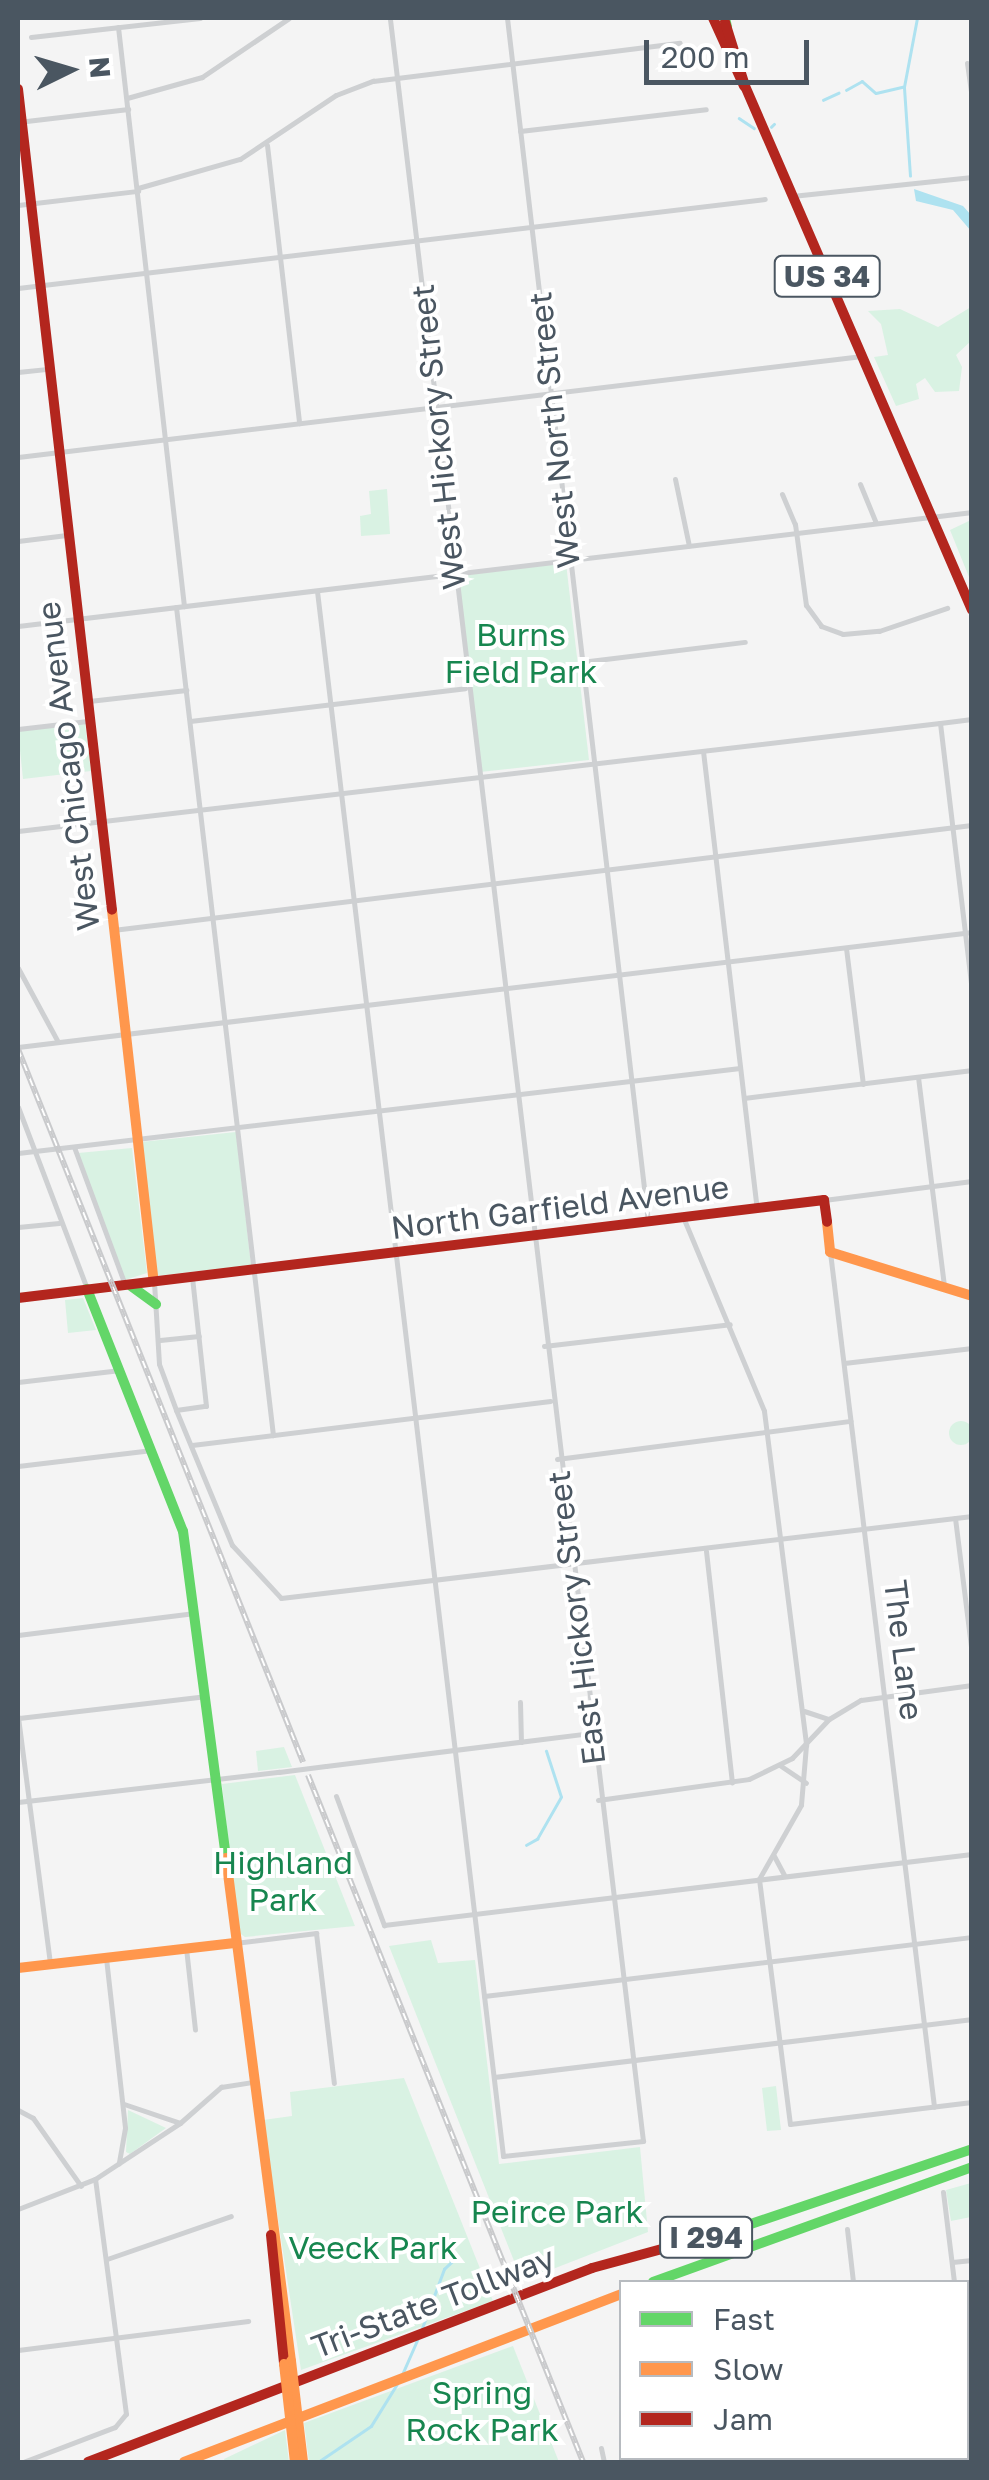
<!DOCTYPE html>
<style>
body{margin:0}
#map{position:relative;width:989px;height:2480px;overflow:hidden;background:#f4f4f4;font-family:"Golos Text",sans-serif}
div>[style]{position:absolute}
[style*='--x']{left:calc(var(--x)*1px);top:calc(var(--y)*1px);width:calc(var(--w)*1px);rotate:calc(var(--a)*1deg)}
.green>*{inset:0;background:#d9f2e3}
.round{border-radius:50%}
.water>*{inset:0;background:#aee2f0}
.stream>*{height:2.5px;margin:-1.25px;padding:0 1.25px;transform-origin:1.25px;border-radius:1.25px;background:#aee2f0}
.street>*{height:5px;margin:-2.5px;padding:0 2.5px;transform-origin:2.5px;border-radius:2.5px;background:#ced0d2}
.fast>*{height:10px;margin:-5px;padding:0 5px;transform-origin:5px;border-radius:5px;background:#63d668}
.slow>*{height:10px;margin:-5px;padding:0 5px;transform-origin:5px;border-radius:5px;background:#ff974d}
.jam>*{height:10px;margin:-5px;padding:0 5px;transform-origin:5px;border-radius:5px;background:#b3261e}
.rail>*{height:6px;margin-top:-3px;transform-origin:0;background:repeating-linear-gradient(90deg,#fff 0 8px,#c9cacc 0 16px);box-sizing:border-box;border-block:2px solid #c9cacc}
.street-bridge>*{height:5px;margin:-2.5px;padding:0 2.5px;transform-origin:2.5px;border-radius:2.5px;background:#ced0d2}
.slow-bridge>*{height:10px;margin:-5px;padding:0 5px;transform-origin:5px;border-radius:5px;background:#ff974d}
span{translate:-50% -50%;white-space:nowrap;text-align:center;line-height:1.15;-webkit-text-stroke:8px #fff;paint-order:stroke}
.shield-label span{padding:2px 8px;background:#fff;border:2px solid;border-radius:8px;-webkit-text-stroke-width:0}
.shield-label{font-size:30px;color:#4a5661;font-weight:700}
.street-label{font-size:32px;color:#4a5661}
.park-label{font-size:32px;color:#17864f}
.frame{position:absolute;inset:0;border:20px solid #4a5661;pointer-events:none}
.legend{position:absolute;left:619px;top:2280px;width:350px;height:180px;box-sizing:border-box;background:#fff;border:2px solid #b7bbc0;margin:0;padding:12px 18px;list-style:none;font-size:30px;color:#4a5661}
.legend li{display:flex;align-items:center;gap:20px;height:50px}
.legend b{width:50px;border:2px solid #b7bbc0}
.north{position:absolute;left:20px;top:20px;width:100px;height:100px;-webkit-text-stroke:8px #fff;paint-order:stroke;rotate:85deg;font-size:28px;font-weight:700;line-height:40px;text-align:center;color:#4a5661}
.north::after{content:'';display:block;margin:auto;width:35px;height:45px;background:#4a5661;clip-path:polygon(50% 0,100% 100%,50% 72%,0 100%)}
.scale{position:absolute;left:644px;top:40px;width:165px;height:45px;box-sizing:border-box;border:5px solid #4a5661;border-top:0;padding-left:12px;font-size:30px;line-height:35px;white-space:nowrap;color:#4a5661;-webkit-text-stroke:8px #fff;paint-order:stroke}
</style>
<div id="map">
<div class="green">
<i style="clip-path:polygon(971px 307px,971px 341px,956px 355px,962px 367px,959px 391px,935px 392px,925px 378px,916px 384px,919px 399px,896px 406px,874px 357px,888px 355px,881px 324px,868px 311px,900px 309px,938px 327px)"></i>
<i style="clip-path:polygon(387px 489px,390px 534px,361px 536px,360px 516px,371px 514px,369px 491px)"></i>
<i style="clip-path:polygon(971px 520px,969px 558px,971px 582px,950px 530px)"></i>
<i style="clip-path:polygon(566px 563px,589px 760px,480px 772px,457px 576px)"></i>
<i style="clip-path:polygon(85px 724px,91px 771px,23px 779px,18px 731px)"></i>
<i style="clip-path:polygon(236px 1132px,251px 1265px,156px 1276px,141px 1142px)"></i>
<i style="clip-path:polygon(132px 1148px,147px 1273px,125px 1280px,78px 1153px)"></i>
<i style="clip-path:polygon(83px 1298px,96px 1330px,68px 1333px,65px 1300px)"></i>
<i class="round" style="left:949px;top:1421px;width:24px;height:24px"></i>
<i style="clip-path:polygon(284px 1747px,292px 1767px,258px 1771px,256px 1751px)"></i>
<i style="clip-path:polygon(295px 1775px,355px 1926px,245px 1937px,238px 1932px,222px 1784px)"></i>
<i style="clip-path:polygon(431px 1940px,438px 1963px,475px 1960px,499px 2164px,640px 2147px,648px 2232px,522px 2281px,389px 1946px)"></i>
<i style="clip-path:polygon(404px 2078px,493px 2301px,301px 2370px,263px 2120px,292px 2116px,290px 2092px)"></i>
<i style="clip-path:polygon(776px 2086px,781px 2130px,767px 2131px,762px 2088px)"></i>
<i style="clip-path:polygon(128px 2110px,166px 2128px,130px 2154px,126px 2152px)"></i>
<i style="clip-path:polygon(971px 2183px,971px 2217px,951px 2221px,946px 2190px)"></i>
<i style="clip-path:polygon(513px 2346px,559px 2462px,309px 2462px,304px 2423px)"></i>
<i style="clip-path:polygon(285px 2430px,289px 2462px,225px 2462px,224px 2459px)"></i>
</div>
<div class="water">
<i style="clip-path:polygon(914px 189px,963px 206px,971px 215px,971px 231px,953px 210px,916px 201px)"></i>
</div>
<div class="stream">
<i style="--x:846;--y:90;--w:18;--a:-29"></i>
<i style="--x:862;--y:81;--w:18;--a:41"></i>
<i style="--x:876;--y:93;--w:27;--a:-13"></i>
<i style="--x:823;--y:100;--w:17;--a:-25"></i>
<i style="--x:739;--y:118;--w:18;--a:34"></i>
<i style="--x:771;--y:127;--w:4;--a:-45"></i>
<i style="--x:910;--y:176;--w:89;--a:-93.9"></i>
<i style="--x:904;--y:87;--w:70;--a:-79.3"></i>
<i style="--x:526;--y:1845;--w:13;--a:-29"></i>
<i style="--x:537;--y:1839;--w:48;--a:-60.3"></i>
<i style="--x:561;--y:1797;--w:48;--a:-108.1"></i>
<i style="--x:421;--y:2331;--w:66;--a:-69.6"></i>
<i style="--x:444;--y:2269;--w:16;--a:-43"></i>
<i style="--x:401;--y:2377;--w:43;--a:-66.4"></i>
<i style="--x:318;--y:2462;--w:64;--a:-34.2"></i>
<i style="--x:371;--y:2426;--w:49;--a:-58.2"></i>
</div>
<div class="street">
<i style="--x:507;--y:18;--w:1211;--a:83.32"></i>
<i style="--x:118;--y:27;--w:583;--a:83.5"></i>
<i style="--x:31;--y:37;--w:170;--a:-6.4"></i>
<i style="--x:967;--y:63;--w:37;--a:82"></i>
<i style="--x:127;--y:98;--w:78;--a:-15.6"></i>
<i style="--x:202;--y:77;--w:105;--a:-34.1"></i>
<i style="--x:18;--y:122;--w:111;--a:-6.7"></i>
<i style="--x:520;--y:131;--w:187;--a:-6.7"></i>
<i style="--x:267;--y:145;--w:280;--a:83.4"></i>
<i style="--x:138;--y:188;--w:106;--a:-15.9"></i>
<i style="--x:240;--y:159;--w:115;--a:-33.7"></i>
<i style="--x:336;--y:95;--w:40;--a:-21"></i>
<i style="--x:373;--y:81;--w:309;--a:-7.1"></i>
<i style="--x:792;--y:196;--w:181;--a:-6"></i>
<i style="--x:18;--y:205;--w:121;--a:-6.7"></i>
<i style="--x:18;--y:288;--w:752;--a:-6.79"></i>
<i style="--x:18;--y:372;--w:30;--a:-6"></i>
<i style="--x:18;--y:457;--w:850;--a:-6.82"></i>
<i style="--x:675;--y:479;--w:68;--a:78.2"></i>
<i style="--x:860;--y:484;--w:42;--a:67.7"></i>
<i style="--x:782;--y:494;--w:33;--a:67"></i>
<i style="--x:795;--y:524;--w:82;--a:82.3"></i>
<i style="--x:806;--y:605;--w:26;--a:54"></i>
<i style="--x:821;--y:626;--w:23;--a:20"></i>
<i style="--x:843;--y:634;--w:36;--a:-5"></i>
<i style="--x:879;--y:631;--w:72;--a:-18.7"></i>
<i style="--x:18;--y:541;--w:49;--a:-7"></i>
<i style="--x:317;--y:591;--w:1576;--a:83.22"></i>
<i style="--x:503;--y:2156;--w:141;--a:-6.1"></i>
<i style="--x:643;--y:2141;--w:2138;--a:-96.8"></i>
<i style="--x:176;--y:607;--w:834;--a:83.32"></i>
<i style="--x:18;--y:626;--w:961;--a:-6.81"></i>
<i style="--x:581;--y:662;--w:165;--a:-7"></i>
<i style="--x:89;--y:701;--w:98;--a:-6.5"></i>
<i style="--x:190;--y:721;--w:277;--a:-6.8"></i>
<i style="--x:940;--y:723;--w:32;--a:-7"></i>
<i style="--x:18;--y:729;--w:70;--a:-6.5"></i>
<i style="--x:703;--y:751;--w:460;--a:83.3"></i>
<i style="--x:18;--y:831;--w:928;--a:-6.68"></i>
<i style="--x:940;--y:723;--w:269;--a:83.2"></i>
<i style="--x:113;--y:930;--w:865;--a:-6.97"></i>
<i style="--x:846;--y:948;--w:137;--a:82.9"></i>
<i style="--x:18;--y:968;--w:84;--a:61.6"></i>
<i style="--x:18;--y:1047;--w:961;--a:-6.87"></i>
<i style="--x:918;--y:1077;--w:212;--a:82.9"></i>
<i style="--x:744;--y:1098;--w:230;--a:-7"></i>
<i style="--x:18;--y:1107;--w:195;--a:69.2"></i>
<i style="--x:74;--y:1147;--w:147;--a:69.7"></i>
<i style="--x:18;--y:1153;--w:727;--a:-6.71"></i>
<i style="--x:824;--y:1200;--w:149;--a:-7.3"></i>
<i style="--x:683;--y:1217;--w:210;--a:67.3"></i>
<i style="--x:764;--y:1411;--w:337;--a:82.8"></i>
<i style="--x:806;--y:1745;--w:60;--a:94.8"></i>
<i style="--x:801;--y:1805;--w:85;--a:119.6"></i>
<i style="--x:759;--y:1879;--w:247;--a:82.8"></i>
<i style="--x:790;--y:2124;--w:183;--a:-6.9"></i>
<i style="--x:18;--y:1227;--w:41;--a:-5.6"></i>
<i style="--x:830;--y:1252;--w:861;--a:83.06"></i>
<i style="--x:154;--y:1282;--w:82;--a:86.5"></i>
<i style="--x:159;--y:1364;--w:49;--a:69.7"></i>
<i style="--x:176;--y:1410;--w:146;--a:67.5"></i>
<i style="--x:232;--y:1545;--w:72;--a:47.2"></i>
<i style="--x:281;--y:1598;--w:696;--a:-6.77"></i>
<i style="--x:160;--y:1340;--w:39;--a:-6"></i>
<i style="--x:544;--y:1346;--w:187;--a:-6.7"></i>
<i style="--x:844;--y:1363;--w:129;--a:-6.7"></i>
<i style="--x:18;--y:1382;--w:103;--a:-6.7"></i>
<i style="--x:176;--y:1410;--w:30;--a:-8"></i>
<i style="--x:206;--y:1406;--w:129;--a:-96.2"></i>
<i style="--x:192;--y:1445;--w:361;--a:-7"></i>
<i style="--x:557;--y:1459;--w:296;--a:-7.4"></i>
<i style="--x:18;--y:1466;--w:135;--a:-6.8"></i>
<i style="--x:955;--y:1518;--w:138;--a:82.9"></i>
<i style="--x:706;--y:1551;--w:233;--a:83.6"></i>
<i style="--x:18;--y:1635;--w:178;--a:-7.1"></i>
<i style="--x:520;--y:1702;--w:40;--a:88.6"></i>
<i style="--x:804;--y:1711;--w:26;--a:18"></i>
<i style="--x:18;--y:1717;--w:249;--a:82.6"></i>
<i style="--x:19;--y:1718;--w:187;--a:-6.7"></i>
<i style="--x:326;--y:1766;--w:266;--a:-7.1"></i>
<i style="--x:781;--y:1766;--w:30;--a:34"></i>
<i style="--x:336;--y:1796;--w:138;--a:69.6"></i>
<i style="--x:384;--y:1925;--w:592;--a:-6.89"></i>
<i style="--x:598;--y:1800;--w:152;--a:-7.9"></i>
<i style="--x:749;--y:1779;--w:48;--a:-26"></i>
<i style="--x:792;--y:1758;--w:54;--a:-46.5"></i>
<i style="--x:829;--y:1719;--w:37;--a:-31"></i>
<i style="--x:861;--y:1700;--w:112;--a:-7.7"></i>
<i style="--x:18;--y:1802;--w:263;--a:-6.6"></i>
<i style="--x:774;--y:1856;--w:21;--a:62"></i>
<i style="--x:235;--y:1943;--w:82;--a:-7"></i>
<i style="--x:316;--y:1933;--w:151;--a:83.2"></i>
<i style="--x:186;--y:1948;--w:82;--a:83.7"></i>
<i style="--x:106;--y:1958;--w:171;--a:83.6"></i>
<i style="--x:125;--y:2128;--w:36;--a:100"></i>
<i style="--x:484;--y:1996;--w:492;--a:-6.9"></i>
<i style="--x:494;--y:2077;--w:482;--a:-6.9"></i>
<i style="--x:124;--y:2104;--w:59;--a:18.7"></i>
<i style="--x:180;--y:2123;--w:55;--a:-41.3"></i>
<i style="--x:221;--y:2087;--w:31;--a:-9"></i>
<i style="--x:18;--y:2110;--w:17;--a:28"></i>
<i style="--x:33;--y:2118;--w:83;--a:54.8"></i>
<i style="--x:943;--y:2192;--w:91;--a:83"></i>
<i style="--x:18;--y:2209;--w:83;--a:-21.3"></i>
<i style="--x:95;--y:2179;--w:102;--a:-33.4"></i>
<i style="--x:847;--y:2229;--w:53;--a:83.5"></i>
<i style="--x:107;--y:2259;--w:131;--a:-19.1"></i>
<i style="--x:952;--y:2262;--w:20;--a:-6"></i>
<i style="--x:966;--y:2346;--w:6;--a:-9"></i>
<i style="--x:18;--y:2350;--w:232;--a:-7.2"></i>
<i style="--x:966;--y:2380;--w:42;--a:81.9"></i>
<i style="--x:601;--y:2448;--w:14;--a:78"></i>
<i style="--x:683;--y:2458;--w:4;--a:76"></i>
<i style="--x:802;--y:2458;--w:4;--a:76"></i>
<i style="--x:876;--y:2458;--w:4;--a:76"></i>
<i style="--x:23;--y:2462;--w:98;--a:-20.8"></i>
<i style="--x:115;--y:2427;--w:17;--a:-50"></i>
<i style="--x:126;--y:2414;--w:237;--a:-97.5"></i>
</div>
<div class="fast">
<i style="--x:725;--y:18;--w:9;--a:77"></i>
<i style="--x:131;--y:1286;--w:31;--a:36"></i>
<i style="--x:87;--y:1289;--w:260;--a:68.4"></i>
<i style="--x:183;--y:1531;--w:330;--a:82.5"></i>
<i style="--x:739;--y:2228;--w:246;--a:-18.7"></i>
<i style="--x:653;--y:2282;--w:339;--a:-19.8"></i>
</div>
<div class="slow">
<i style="--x:112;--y:910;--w:374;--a:83.6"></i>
<i style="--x:827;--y:1222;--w:30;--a:84"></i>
<i style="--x:830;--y:1252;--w:149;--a:17.2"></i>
<i style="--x:226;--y:1858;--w:507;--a:82.64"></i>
<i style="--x:18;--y:1968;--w:218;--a:-6.6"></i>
<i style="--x:184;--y:2462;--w:469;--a:-21"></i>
</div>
<div class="jam">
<i style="--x:713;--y:18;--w:75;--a:65.5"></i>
<i style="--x:725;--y:22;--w:67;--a:72.6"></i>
<i style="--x:745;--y:86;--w:571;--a:66.58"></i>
<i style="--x:18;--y:89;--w:826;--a:83.47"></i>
<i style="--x:18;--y:1298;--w:812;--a:-6.93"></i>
<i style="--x:824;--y:1200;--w:22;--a:82"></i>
<i style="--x:271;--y:2235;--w:130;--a:84.2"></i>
<i style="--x:88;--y:2462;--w:540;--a:-21.05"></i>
<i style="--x:592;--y:2268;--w:152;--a:-15.2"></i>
</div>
<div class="rail">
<i style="--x:18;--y:1049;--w:768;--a:68.21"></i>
<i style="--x:308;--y:1775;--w:740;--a:68.18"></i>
</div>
<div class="street-bridge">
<i style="--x:279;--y:1772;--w:47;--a:-7.3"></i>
</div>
<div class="slow-bridge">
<i style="--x:291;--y:2361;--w:102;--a:83.2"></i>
<i style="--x:284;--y:2364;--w:99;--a:83.6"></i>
</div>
<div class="shield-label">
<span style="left:827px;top:276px">US 34</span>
<span style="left:706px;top:2237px">I 294</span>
</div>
<div class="street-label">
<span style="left:554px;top:430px;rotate:-96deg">West North Street</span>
<span style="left:438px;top:437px;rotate:-96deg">West Hickory Street</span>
<span style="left:68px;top:766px;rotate:-97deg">West Chicago Avenue</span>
<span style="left:560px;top:1207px;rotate:-7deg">North Garfield Avenue</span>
<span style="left:576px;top:1618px;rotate:-97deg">East Hickory Street</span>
<span style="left:904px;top:1650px;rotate:83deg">The Lane</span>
<span style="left:433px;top:2302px;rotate:-21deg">Tri-State Tollway</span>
</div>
<div class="park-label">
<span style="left:521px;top:653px">Burns<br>Field Park</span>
<span style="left:283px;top:1881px">Highland<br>Park</span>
<span style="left:557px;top:2211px">Peirce Park</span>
<span style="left:373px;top:2247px">Veeck Park</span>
<span style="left:482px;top:2411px">Spring<br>Rock Park</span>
</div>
<div class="frame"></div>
<ul class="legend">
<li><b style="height:12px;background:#63d668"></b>Fast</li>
<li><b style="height:12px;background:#ff974d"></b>Slow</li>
<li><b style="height:12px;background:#b3261e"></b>Jam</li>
</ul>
<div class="north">N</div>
<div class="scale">200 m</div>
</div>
